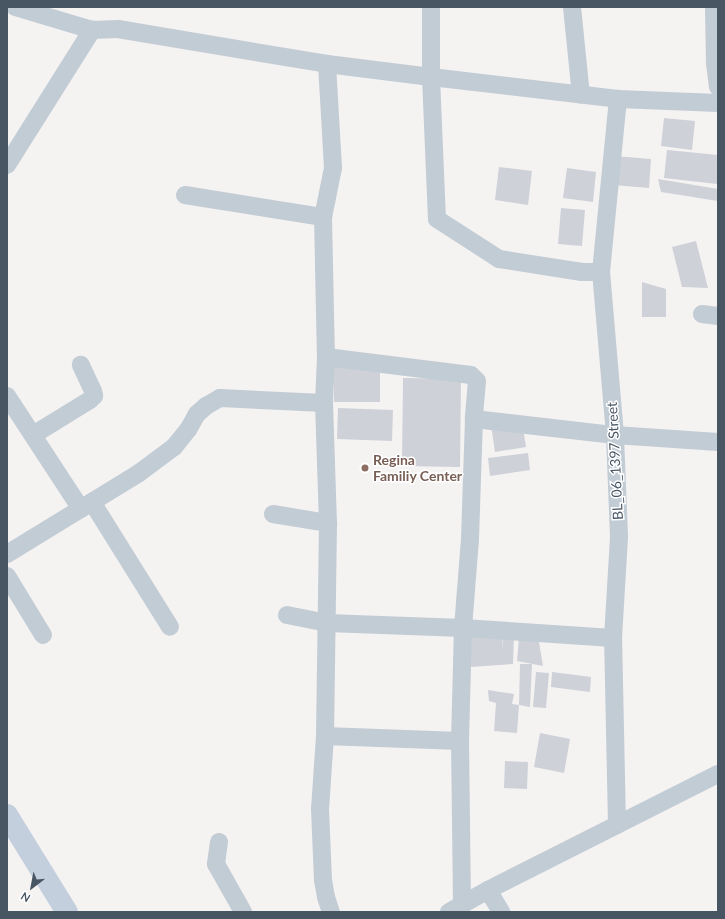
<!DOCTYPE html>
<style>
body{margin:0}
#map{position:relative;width:725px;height:919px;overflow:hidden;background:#f5f2f2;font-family:Lato,sans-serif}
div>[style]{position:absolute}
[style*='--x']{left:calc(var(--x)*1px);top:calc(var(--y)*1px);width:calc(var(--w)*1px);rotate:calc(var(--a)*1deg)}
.building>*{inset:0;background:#ced1d8}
.street>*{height:18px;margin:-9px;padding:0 9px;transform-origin:9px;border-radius:9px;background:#c2ccd5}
.secondary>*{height:22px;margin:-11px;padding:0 11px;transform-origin:11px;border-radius:11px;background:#c4cfdd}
.dots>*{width:11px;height:11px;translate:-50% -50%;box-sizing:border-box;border:2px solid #fff;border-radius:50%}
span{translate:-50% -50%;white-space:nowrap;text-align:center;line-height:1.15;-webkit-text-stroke:3px #fff;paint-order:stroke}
.education-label{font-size:14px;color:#785e54;font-weight:700}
.left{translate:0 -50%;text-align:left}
.street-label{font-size:14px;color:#485563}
.frame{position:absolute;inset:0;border:8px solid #485563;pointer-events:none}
.north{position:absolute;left:12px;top:867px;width:40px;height:40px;-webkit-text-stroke:3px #fff;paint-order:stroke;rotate:212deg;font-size:11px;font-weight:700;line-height:16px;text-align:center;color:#485563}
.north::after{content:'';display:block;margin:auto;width:14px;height:18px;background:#485563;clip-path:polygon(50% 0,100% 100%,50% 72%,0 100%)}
</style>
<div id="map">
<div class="building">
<i style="clip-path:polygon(664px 118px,695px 121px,692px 150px,661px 146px)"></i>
<i style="clip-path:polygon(667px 150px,718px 155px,717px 184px,664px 178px)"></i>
<i style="clip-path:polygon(615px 156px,651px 159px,649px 188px,613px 185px)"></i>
<i style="clip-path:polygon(499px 167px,532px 171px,528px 205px,495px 200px)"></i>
<i style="clip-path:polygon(567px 168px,596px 172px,593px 202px,563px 198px)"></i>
<i style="clip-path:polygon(658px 179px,718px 189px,718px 201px,661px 192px)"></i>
<i style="clip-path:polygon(561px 208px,585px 210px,582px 246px,558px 244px)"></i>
<i style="clip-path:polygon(696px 241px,708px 288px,682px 287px,672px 247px)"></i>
<i style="clip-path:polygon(642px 282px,666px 289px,666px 317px,642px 317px)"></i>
<i style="clip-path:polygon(334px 366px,380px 366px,380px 402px,334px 402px)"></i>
<i style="clip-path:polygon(403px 378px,461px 379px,460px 467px,402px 466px)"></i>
<i style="clip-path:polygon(338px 408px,393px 410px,392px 441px,337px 439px)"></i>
<i style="clip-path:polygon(491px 425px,523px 428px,526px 447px,495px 452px)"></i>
<i style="clip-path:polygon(528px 453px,530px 470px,490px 476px,488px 458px)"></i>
<i style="clip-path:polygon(502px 632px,502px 649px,503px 634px,514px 634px,513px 664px,470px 667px,469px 633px)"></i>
<i style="clip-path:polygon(519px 638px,539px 642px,543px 666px,517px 661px)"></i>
<i style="clip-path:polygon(520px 664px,532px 664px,530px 707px,519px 705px)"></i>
<i style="clip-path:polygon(536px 672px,549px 673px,546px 708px,533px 707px)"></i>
<i style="clip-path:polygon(552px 672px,591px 677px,590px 692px,551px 687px)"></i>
<i style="clip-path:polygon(488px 690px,514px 694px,512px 704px,519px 705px,517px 733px,494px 731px,496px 703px,489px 701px)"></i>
<i style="clip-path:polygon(540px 733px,570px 739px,564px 773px,534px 767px)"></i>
<i style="clip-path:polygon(505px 761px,528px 762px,527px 789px,504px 788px)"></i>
</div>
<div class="street">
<i style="--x:15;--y:7;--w:80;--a:16.6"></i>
<i style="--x:431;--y:7;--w:70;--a:90"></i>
<i style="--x:431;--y:77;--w:142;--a:87.6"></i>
<i style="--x:437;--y:219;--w:74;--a:32.8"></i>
<i style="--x:499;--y:259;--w:84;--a:8.9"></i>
<i style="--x:582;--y:272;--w:19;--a:0"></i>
<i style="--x:572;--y:7;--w:88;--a:84.2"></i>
<i style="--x:714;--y:7;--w:56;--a:89"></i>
<i style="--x:715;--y:63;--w:24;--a:83"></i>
<i style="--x:327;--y:64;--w:104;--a:86.7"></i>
<i style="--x:333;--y:168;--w:50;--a:101.5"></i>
<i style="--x:323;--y:217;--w:140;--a:88.8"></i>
<i style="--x:326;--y:357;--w:46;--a:92.5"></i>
<i style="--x:324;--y:403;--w:120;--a:88.1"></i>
<i style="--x:328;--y:523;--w:213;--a:90.8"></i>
<i style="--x:325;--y:736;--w:73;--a:93.9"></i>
<i style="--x:320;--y:809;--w:71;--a:87.6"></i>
<i style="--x:323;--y:880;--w:17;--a:80"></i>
<i style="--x:326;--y:897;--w:16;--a:72"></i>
<i style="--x:7;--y:165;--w:160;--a:-57.8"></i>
<i style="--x:92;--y:30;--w:26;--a:-2"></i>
<i style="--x:118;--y:29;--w:212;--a:9.5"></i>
<i style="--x:327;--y:64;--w:105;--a:7.1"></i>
<i style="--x:431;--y:77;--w:188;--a:6.7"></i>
<i style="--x:618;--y:99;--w:100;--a:2.3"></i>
<i style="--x:185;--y:195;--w:140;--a:9.1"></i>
<i style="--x:702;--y:314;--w:16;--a:7"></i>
<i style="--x:326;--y:357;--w:146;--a:7.1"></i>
<i style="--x:471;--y:375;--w:8;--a:45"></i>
<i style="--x:477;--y:381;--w:38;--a:95"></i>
<i style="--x:7;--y:396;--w:135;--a:56.8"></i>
<i style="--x:33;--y:435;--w:67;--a:-31.6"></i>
<i style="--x:90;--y:400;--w:6;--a:-45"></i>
<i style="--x:94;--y:396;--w:5;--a:-101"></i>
<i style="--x:93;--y:391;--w:29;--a:-115"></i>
<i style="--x:92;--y:502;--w:147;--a:58"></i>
<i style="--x:273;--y:514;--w:56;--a:9.3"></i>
<i style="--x:7;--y:554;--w:155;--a:-31.5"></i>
<i style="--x:139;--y:473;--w:44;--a:-36.6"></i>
<i style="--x:174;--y:447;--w:22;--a:-51"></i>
<i style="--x:188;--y:430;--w:18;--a:-61"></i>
<i style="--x:197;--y:414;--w:12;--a:-42"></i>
<i style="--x:206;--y:406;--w:16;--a:-30"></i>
<i style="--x:220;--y:398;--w:104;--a:2.8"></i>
<i style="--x:7;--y:576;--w:69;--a:58.6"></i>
<i style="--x:287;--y:615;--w:41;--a:11.3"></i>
<i style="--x:327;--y:623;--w:136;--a:2.1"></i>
<i style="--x:463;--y:628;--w:150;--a:3.8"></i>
<i style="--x:325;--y:736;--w:135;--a:2.1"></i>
<i style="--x:617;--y:825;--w:187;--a:-91.2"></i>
<i style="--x:613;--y:638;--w:102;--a:-86.6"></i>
<i style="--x:619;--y:536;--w:101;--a:-92.3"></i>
<i style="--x:615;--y:435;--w:164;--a:-94.9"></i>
<i style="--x:601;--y:272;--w:174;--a:-84.4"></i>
<i style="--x:219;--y:842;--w:22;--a:98"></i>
<i style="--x:216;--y:864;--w:55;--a:60.6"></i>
<i style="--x:488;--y:890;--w:26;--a:59"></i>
<i style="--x:462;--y:904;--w:163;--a:-90.7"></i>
<i style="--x:460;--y:741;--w:113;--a:-88.5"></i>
<i style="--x:463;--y:628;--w:89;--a:-85.5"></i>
<i style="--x:470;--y:539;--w:120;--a:-88.1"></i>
<i style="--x:474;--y:419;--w:142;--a:6.5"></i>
<i style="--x:615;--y:435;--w:103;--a:3.9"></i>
<i style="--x:449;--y:912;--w:45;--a:-29.4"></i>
<i style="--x:488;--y:890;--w:258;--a:-26.8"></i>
</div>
<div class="secondary">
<i style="--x:7;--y:815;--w:114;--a:58.3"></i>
</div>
<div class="dots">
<i style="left:365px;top:468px;background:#8d6e63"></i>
</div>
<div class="education-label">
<span class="left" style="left:373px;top:468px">Regina<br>Familiy Center</span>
</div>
<div class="street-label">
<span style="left:615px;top:461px;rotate:-93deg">BL_06_1397 Street</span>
</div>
<div class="frame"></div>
<div class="north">N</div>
</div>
